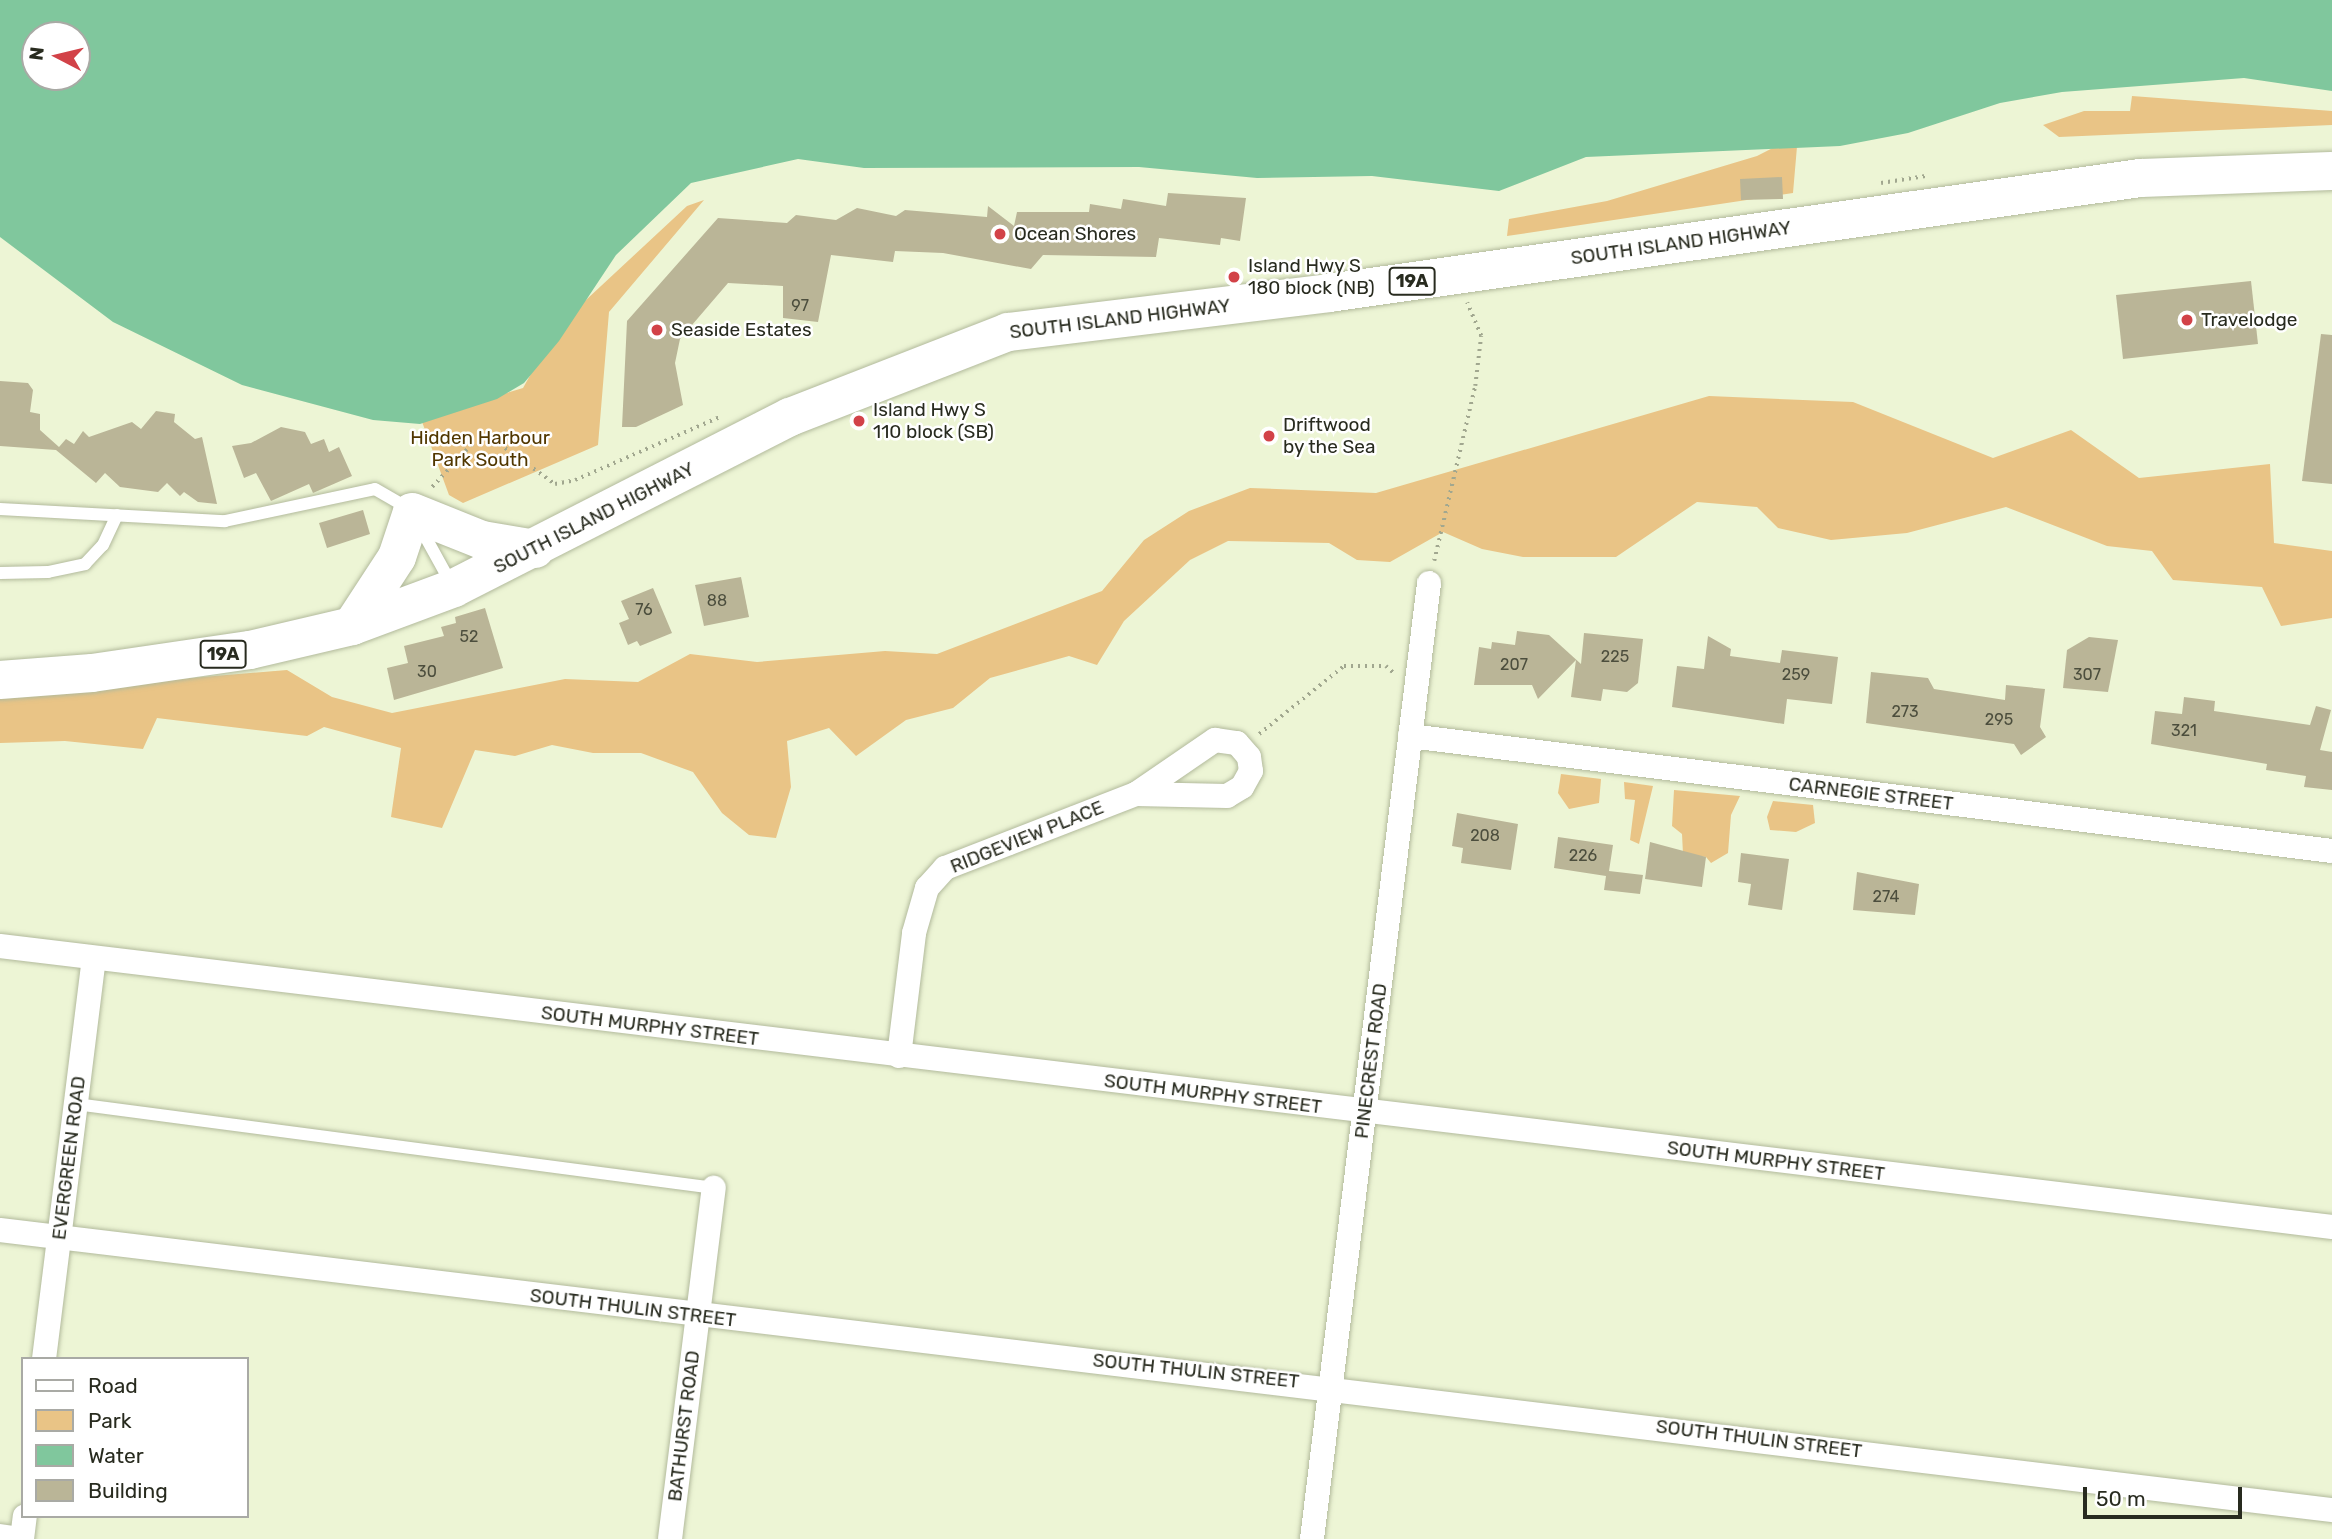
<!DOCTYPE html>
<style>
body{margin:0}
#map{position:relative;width:2332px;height:1539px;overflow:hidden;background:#edf5d5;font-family:Rubik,sans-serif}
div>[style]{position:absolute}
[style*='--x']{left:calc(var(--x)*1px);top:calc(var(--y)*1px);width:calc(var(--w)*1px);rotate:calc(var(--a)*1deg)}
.green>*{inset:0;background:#e9c486}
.water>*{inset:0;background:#80c79d}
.building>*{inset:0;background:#bab597}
.path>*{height:3.5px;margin-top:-1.75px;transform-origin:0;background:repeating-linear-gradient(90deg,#a1a78f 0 2px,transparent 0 7px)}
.roads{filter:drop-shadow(0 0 2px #b2ba9c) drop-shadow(0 0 2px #b2ba9c)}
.service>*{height:12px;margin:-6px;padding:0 6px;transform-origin:6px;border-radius:6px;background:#fff}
.minor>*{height:24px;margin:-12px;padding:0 12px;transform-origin:12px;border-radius:12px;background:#fff}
.primary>*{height:38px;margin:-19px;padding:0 19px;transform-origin:19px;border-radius:19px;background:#fff}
.dots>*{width:19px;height:19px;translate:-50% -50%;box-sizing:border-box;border:4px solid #fff;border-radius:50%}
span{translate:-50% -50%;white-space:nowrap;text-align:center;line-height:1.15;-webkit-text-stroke:5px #fff;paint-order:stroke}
.number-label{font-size:16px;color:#4c4e3d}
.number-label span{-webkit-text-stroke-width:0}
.shield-label span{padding:2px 5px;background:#fff;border:2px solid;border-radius:5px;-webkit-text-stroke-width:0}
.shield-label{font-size:18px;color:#282b1f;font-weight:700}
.poi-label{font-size:19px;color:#282b1f}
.left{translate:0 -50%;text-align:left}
.street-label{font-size:19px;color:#282b1f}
.park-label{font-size:19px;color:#513700}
.legend{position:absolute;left:21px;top:1357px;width:228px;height:161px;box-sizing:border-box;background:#fff;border:2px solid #a9aaa5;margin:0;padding:9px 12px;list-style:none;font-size:21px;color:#282b1f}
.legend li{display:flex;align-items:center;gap:14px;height:35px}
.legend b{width:35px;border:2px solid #a9aaa5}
.north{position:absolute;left:21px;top:21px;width:70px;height:70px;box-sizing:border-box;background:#fff;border:2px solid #a9aaa5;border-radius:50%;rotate:277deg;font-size:19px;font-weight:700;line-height:28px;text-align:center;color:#282b1f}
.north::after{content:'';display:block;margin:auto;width:24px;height:32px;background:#d24248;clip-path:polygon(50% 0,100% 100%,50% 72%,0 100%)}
.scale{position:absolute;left:2083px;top:1487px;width:159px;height:32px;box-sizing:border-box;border:4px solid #282b1f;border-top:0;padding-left:9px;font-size:21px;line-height:24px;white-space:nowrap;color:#282b1f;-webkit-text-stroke:5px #fff;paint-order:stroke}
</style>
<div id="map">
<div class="green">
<i style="clip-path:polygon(2132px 96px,2332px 111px,2332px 125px,2059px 137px,2043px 125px,2084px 111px,2130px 111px)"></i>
<i style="clip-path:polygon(1798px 135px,1793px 193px,1507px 236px,1509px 219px,1607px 201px,1757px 156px)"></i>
<i style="clip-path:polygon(704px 200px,609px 312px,598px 445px,463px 503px,449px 495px,421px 419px,523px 388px,558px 326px,687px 206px)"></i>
<i style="clip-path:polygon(1709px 396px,1853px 402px,1993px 458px,2071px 430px,2139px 478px,2270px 464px,2274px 543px,2332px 551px,2332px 618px,2281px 626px,2262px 587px,2173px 580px,2152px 551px,2107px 546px,2006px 507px,1907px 533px,1831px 540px,1778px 528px,1757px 507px,1697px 502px,1616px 557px,1523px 557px,1482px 549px,1443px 532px,1390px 562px,1357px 560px,1329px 543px,1228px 541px,1190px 560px,1124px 621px,1097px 665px,1069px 656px,990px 678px,953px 708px,906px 720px,856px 756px,829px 728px,787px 741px,791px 787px,776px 838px,749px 835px,722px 813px,693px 772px,641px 753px,593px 753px,552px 745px,515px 756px,475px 750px,442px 828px,391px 817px,401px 748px,324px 727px,307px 736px,157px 718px,143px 749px,65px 741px,0 743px,0 694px,287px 670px,332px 697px,392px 713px,565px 679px,638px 682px,690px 654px,757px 662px,885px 651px,937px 654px,1102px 591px,1144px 540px,1189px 511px,1250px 488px,1376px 493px)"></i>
<i style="clip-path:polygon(1561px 774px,1601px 779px,1599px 803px,1569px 809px,1558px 793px)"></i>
<i style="clip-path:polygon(1624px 782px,1653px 786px,1639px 844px,1630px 840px,1635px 800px,1625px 799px)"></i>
<i style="clip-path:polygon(1674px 790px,1740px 796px,1731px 815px,1728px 853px,1711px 863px,1706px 857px,1683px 854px,1682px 834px,1672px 826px)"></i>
<i style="clip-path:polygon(1773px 801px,1813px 805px,1815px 823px,1796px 832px,1770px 830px,1767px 817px)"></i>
</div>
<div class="water">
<i style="clip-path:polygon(evenodd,0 0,2332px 0,2332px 91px,2244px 78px,2062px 92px,2000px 103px,1908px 133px,1840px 146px,1586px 157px,1499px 191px,1372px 176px,1257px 178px,1139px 167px,864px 168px,798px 159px,691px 183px,616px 255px,559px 341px,524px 383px,497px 399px,420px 424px,373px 420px,242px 385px,113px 322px,0 237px,0 0,35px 35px,77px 35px,77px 77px,35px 77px,35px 35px)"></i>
</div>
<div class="building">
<i style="clip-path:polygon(1782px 177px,1783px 199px,1741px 200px,1740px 179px)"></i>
<i style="clip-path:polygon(1168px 193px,1246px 198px,1240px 241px,1221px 238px,1220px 245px,1159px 238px,1156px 257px,1043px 255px,1031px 269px,943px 253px,895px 251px,893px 262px,831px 255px,818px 322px,783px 318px,783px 286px,728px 283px,680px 339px,675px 363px,683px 405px,636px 427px,622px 427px,627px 321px,718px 218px,787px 223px,796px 215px,836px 220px,857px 208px,896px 216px,905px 210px,987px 217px,988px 206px,1014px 226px,1017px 212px,1089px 212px,1090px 204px,1121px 209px,1123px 199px,1166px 206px)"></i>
<i style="clip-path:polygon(2251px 281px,2258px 344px,2123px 359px,2116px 295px)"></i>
<i style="clip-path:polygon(2321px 334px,2332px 335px,2332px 484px,2302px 481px)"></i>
<i style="clip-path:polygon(0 381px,28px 383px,33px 390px,30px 412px,40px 414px,40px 430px,59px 447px,66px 439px,74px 444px,83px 431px,89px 437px,132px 422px,141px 429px,156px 411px,175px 414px,174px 422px,195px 439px,202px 437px,217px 504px,198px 502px,184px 492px,180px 496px,167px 483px,158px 492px,120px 487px,105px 473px,96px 483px,56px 450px,0 446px)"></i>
<i style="clip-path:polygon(281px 427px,305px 432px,311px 444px,324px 439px,329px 452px,339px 447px,352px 476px,313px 493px,309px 484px,271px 501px,256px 473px,244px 478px,232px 446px,251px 443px)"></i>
<i style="clip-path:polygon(363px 510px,370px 534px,327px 548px,319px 523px)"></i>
<i style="clip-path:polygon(741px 577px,749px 617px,704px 626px,695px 585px)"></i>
<i style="clip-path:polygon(653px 588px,672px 633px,640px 646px,637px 641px,628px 645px,619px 623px,629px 619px,621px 601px)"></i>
<i style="clip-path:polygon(485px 608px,503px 668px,394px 700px,387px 668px,408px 663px,404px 646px,444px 636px,441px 627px,456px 623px,455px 617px)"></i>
<i style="clip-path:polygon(1517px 631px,1549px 635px,1581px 664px,1584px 633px,1643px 639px,1638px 683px,1627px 692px,1603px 689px,1601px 701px,1571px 697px,1576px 660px,1538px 699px,1532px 685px,1474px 685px,1479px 647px,1491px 649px,1492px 642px,1515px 645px)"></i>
<i style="clip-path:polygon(1708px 636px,1731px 649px,1730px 656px,1780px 663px,1782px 650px,1838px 657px,1832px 704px,1787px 699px,1784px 724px,1672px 707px,1677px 666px,1704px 669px)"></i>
<i style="clip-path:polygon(2089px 637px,2118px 640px,2108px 692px,2063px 688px,2067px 650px)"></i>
<i style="clip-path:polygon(1871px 672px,1928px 678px,1934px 689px,2005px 700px,2006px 685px,2045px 689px,2040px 727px,2046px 737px,2021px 755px,2014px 744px,1866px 723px)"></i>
<i style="clip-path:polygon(2184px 697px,2215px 701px,2214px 711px,2310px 725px,2316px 706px,2331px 710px,2320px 750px,2332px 752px,2332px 790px,2304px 787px,2306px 776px,2266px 770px,2267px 764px,2151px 744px,2155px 711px,2182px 714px)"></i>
<i style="clip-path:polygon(1457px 813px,1518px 824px,1511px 870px,1461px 863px,1463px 848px,1452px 846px)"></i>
<i style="clip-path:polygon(1558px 837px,1613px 845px,1609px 871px,1643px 875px,1640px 894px,1604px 890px,1606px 876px,1554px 868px)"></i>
<i style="clip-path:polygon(1650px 842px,1706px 857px,1702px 887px,1645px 879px)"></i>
<i style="clip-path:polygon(1741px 853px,1789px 859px,1782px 910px,1748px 905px,1751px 884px,1738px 882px)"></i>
<i style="clip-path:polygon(1857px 872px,1919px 884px,1915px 915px,1853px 910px)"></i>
</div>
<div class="path">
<i style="--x:1881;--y:183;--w:45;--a:-9"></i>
<i style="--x:432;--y:487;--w:59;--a:-47.1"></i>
<i style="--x:472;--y:444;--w:22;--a:-10"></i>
<i style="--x:494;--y:440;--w:75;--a:35.8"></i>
<i style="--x:555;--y:484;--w:20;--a:-11"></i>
<i style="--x:575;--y:480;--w:160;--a:-23.5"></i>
<i style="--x:1434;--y:561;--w:180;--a:-76.8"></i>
<i style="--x:1475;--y:386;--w:50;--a:-83.2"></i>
<i style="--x:1481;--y:336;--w:36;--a:-113"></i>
<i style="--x:1259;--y:734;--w:109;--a:-38.7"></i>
<i style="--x:1344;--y:666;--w:42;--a:0"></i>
<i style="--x:1386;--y:666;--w:12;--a:42"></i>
</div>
<div class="roads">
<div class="service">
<i style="--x:0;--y:509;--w:225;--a:3.1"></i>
<i style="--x:225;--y:521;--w:153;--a:-12"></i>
<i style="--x:375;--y:489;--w:39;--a:30"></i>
<i style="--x:420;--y:527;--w:66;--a:61.1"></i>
<i style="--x:0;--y:573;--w:48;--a:-1.2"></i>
<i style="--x:48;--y:572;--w:38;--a:-12"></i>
<i style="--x:85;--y:564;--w:26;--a:-47"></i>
<i style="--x:103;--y:545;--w:33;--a:-65"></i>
<i style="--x:76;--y:1104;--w:644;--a:7.5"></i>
</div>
<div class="minor">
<i style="--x:1410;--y:736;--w:929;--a:7.11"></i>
<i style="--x:0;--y:946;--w:2349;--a:6.87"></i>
<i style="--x:899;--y:1056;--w:124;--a:-83"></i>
<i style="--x:914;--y:933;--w:47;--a:-73.9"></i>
<i style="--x:927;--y:888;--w:27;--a:-48"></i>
<i style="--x:945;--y:868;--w:205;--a:-21.2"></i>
<i style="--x:1136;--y:794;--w:96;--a:-34.4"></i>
<i style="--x:1215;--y:740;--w:22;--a:8"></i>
<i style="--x:1237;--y:743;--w:18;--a:49"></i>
<i style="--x:1249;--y:757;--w:14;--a:82"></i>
<i style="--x:1251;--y:771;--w:18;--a:119"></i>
<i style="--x:1242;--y:787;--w:17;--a:149"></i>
<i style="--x:1227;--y:796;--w:91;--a:-178.7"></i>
<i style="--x:0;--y:1230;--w:2349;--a:6.85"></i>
<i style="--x:44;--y:1359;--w:404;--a:-82.9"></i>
<i style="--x:0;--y:1536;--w:19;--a:9"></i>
<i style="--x:22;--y:1539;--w:23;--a:-83"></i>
<i style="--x:670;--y:1539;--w:354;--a:-82.9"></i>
<i style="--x:1312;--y:1539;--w:963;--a:-83.02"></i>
</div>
<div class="primary">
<i style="--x:352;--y:626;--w:82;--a:-56.9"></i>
<i style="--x:397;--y:557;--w:47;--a:-71.6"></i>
<i style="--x:412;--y:512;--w:75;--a:21.8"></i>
<i style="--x:482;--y:540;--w:54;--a:9.6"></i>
<i style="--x:0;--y:680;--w:92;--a:-4.4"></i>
<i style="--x:92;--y:673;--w:160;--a:-8.3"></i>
<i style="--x:250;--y:650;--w:105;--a:-13.2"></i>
<i style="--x:352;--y:626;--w:109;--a:-20.4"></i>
<i style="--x:454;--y:588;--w:377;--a:-27"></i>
<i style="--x:790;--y:417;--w:234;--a:-21.3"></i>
<i style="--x:1008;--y:332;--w:323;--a:-6.9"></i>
<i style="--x:1329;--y:293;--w:819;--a:-8.07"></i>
<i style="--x:2140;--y:178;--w:192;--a:-2.1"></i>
</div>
</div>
<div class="dots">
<i style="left:1000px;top:234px;background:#d24248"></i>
<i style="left:1234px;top:277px;background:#d24248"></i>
<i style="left:2187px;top:320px;background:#d24248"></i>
<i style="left:657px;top:330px;background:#d24248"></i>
<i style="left:859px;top:421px;background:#d24248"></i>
<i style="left:1269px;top:436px;background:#d24248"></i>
</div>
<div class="number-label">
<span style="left:800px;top:306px">97</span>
<span style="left:717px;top:601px">88</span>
<span style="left:644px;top:610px">76</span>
<span style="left:469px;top:637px">52</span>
<span style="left:1615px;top:657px">225</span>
<span style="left:1514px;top:665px">207</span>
<span style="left:427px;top:672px">30</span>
<span style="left:1796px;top:675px">259</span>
<span style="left:2087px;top:675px">307</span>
<span style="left:1905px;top:712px">273</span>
<span style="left:1999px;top:720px">295</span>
<span style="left:2184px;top:731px">321</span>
<span style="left:1485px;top:836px">208</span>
<span style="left:1583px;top:856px">226</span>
<span style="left:1886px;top:897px">274</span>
</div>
<div class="shield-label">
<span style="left:1412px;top:281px">19A</span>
<span style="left:223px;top:654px">19A</span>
</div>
<div class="poi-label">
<span class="left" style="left:1014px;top:234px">Ocean Shores</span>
<span class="left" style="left:1248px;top:277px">Island Hwy S<br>180 block (NB)</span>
<span class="left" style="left:2201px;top:320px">Travelodge</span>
<span class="left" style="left:671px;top:330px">Seaside Estates</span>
<span class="left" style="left:873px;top:421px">Island Hwy S<br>110 block (SB)</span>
<span class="left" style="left:1283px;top:436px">Driftwood<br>by the Sea</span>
</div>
<div class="street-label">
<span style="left:1681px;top:243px;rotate:-8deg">SOUTH ISLAND HIGHWAY</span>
<span style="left:1120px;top:319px;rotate:-7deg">SOUTH ISLAND HIGHWAY</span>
<span style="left:594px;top:518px;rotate:-27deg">SOUTH ISLAND HIGHWAY</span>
<span style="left:1871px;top:794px;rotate:7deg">CARNEGIE STREET</span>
<span style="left:1027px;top:837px;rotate:-22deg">RIDGEVIEW PLACE</span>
<span style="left:650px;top:1026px;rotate:7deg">SOUTH MURPHY STREET</span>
<span style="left:1371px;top:1061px;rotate:-83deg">PINECREST ROAD</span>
<span style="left:1213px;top:1094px;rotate:7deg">SOUTH MURPHY STREET</span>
<span style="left:69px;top:1158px;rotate:-83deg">EVERGREEN ROAD</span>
<span style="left:1776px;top:1161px;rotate:7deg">SOUTH MURPHY STREET</span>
<span style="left:633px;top:1308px;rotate:7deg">SOUTH THULIN STREET</span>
<span style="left:1196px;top:1371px;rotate:6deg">SOUTH THULIN STREET</span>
<span style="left:684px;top:1426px;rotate:-83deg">BATHURST ROAD</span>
<span style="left:1759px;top:1439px;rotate:7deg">SOUTH THULIN STREET</span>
</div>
<div class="park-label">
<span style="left:480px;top:449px">Hidden Harbour<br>Park South</span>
</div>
<ul class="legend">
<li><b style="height:9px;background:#fff"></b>Road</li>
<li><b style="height:19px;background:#e9c486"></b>Park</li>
<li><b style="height:19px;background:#80c79d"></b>Water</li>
<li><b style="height:19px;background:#bab597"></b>Building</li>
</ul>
<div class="north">N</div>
<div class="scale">50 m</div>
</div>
